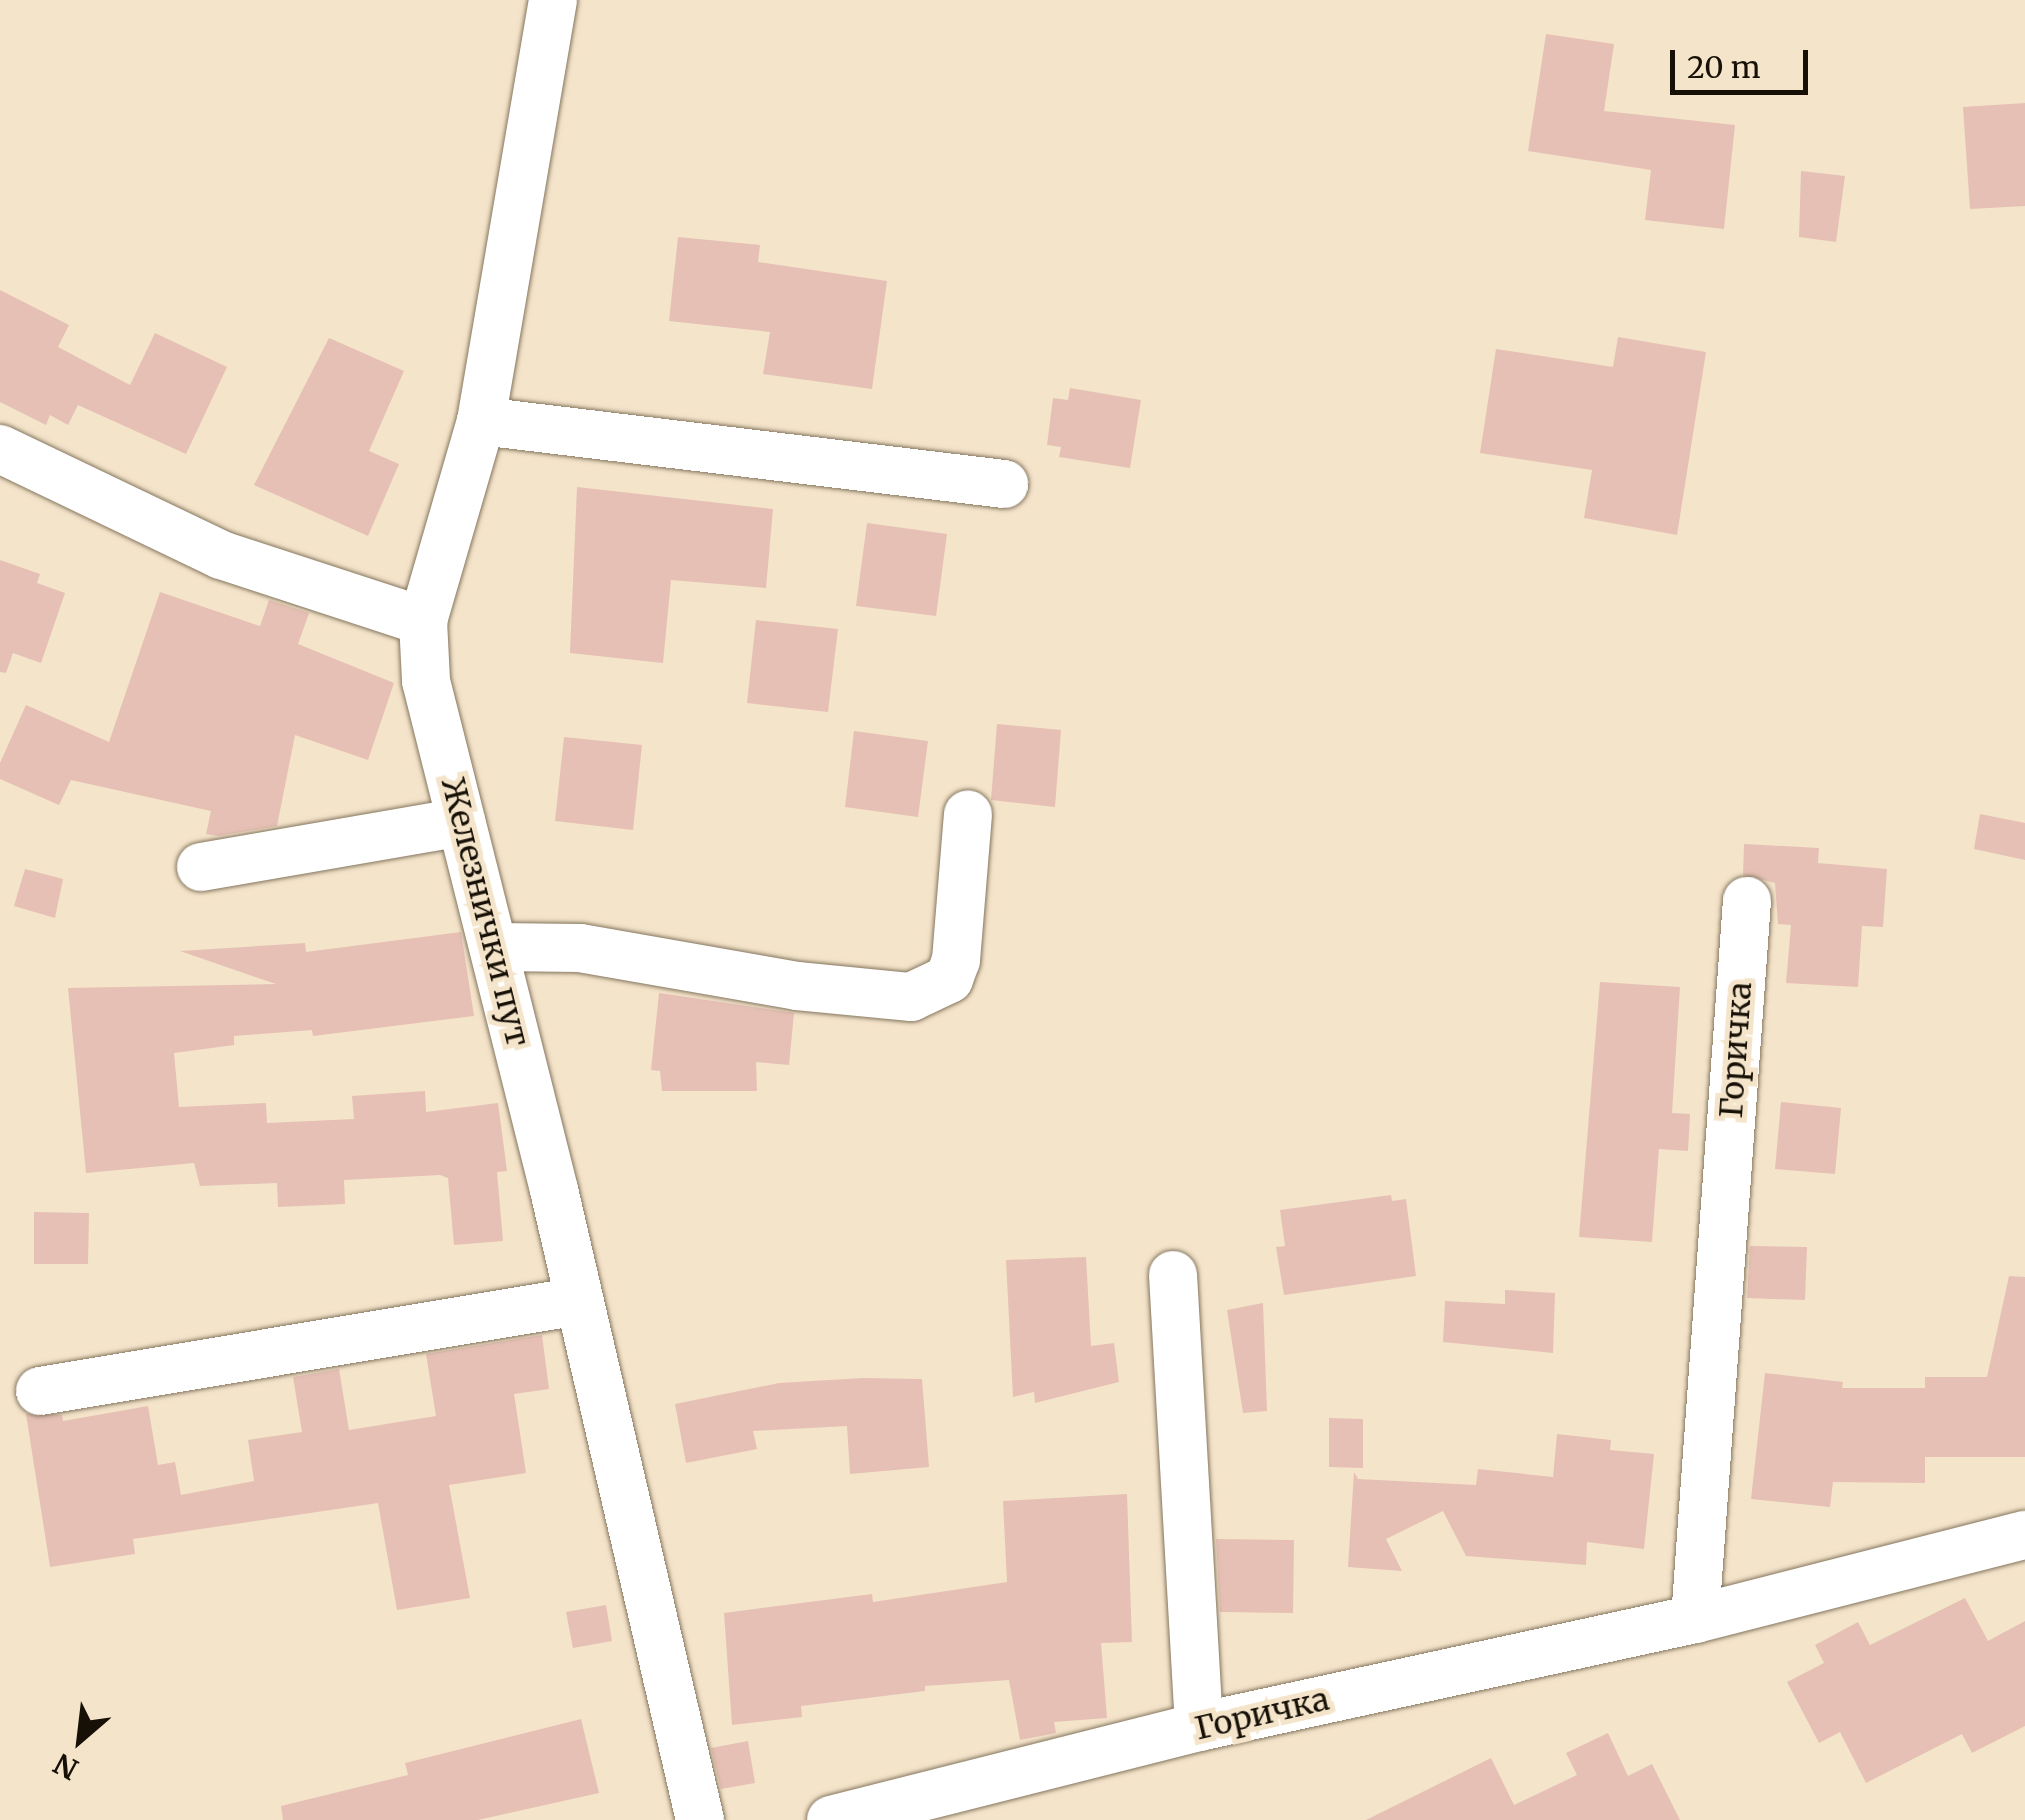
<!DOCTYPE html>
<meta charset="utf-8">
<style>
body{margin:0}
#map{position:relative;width:2025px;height:1820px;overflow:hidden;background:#f4e4ca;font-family:Merriweather,serif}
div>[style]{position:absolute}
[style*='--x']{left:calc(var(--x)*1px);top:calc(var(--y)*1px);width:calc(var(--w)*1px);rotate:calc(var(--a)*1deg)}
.building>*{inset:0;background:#e6c0b5}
.roads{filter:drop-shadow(0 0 2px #85765f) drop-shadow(0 0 2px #85765f)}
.minor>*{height:48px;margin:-24px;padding:0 24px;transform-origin:24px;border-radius:24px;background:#fff}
span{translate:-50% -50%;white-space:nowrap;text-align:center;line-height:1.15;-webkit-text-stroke:10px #f4e4ca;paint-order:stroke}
.street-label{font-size:32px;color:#161007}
.north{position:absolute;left:30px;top:1690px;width:100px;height:100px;-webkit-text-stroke:8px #f4e4ca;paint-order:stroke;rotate:208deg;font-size:28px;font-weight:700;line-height:40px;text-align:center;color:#161007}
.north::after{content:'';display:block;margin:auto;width:35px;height:45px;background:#161007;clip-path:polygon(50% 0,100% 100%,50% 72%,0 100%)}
.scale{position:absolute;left:1670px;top:50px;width:138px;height:45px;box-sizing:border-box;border:5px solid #161007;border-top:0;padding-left:12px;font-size:30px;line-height:35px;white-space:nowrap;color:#161007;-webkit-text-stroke:8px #f4e4ca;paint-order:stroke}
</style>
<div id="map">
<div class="building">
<i style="clip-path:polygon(1546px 34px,1614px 44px,1604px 111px,1735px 125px,1724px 229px,1645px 220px,1651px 170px,1528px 151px)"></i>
<i style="clip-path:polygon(2025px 103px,2025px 206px,1970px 209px,1963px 107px)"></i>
<i style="clip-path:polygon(1801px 171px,1845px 176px,1836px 242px,1799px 237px)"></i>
<i style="clip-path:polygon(678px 237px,760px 245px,758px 262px,887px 281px,872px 389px,763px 374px,770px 332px,669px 321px)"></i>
<i style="clip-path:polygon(0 290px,69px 325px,58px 347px,130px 385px,155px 333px,227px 367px,186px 454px,78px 405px,68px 425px,50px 415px,46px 425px,0 402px)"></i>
<i style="clip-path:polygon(1618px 337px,1706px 352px,1677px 535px,1584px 518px,1592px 470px,1480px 453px,1496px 349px,1613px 367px)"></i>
<i style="clip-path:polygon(329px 338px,404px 371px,369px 451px,399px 464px,368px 536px,254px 485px)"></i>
<i style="clip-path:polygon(1070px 388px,1141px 400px,1130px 468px,1059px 457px,1061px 447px,1047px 445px,1053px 398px,1068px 400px)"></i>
<i style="clip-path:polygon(577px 487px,773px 509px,766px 588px,671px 580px,663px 663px,570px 653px)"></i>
<i style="clip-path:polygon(867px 523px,947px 534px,936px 616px,856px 606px)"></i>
<i style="clip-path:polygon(0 560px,40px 574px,37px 583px,65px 593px,41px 663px,13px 653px,6px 673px,0 672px)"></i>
<i style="clip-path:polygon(160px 592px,260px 626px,269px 600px,309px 613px,298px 644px,394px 683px,368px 760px,295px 735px,277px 826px,218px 836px,206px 834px,211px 811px,71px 780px,59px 805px,0 779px,0 763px,26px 705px,109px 742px)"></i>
<i style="clip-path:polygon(756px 620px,838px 629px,828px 712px,747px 703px)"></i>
<i style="clip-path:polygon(997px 724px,1061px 730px,1055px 807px,991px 800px)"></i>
<i style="clip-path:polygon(854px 731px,928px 741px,918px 817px,845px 807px)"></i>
<i style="clip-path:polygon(564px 737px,642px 745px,633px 830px,555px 821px)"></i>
<i style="clip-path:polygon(1980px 814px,2025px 823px,2025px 860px,1974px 849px)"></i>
<i style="clip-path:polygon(1744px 844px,1819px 848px,1818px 863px,1887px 869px,1883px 927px,1862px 926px,1858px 987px,1786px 983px,1791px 925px,1778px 924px,1775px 883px,1743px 875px)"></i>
<i style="clip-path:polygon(25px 869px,63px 879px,55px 918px,14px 906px)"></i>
<i style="clip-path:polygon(461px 932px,474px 1016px,313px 1036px,312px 1030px,234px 1036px,234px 1045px,174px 1053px,179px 1107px,266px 1103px,267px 1123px,354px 1119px,352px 1096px,425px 1091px,426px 1112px,498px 1103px,507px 1171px,497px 1172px,503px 1241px,454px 1245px,448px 1178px,440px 1175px,344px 1180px,345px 1204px,278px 1207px,277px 1183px,200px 1186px,194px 1163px,86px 1173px,68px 988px,276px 984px,180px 951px,305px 943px,306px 952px)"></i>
<i style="clip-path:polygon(1600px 982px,1680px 987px,1672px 1113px,1690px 1114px,1688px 1151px,1659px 1149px,1652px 1242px,1579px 1237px)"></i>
<i style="clip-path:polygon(659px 993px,794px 1013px,789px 1065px,756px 1062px,757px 1091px,662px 1091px,660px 1071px,651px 1070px)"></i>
<i style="clip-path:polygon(1781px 1102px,1841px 1108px,1835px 1174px,1775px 1169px)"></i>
<i style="clip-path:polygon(1391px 1195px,1392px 1201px,1406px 1199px,1416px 1276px,1284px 1295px,1276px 1247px,1285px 1246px,1280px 1210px)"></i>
<i style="clip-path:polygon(34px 1212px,89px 1213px,88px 1264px,34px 1264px)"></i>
<i style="clip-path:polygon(1750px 1246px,1807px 1247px,1805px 1300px,1747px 1298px)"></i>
<i style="clip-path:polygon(1086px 1257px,1091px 1346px,1114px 1343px,1119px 1382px,1035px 1403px,1034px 1392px,1013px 1397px,1006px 1260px)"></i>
<i style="clip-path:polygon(2009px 1276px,2025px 1277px,2025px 1457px,1925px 1457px,1925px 1483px,1833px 1482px,1830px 1507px,1751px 1499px,1765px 1373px,1843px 1382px,1842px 1388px,1925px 1388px,1925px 1377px,1987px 1377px)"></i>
<i style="clip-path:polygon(1505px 1290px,1555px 1293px,1553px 1353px,1443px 1342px,1445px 1301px,1505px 1304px)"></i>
<i style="clip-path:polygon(1263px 1303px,1267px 1411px,1243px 1413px,1227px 1310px)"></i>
<i style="clip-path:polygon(542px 1335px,549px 1389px,514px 1394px,526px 1473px,449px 1485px,470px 1598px,397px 1610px,378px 1503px,133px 1539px,135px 1554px,50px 1567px,26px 1414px,62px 1415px,63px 1421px,148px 1406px,158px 1465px,175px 1462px,181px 1495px,254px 1481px,248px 1440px,302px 1432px,293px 1377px,339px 1369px,349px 1430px,436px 1416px,426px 1354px)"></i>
<i style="clip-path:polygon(863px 1378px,922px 1379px,929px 1467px,850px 1474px,847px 1426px,753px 1431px,757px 1449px,686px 1463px,675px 1404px,779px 1383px)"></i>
<i style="clip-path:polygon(1329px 1418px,1363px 1419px,1363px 1468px,1329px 1467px)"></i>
<i style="clip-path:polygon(1557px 1434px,1611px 1440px,1610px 1450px,1654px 1454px,1644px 1549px,1587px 1542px,1586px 1565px,1466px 1556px,1443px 1511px,1386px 1539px,1402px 1571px,1348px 1567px,1354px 1472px,1358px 1479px,1476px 1485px,1478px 1469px,1553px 1477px)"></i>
<i style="clip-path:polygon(1127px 1494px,1132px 1642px,1101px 1643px,1107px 1718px,1054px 1722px,1056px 1733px,1020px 1740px,1009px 1680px,925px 1686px,925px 1691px,801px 1706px,802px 1717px,732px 1725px,724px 1613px,872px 1594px,873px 1602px,1007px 1582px,1003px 1501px)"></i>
<i style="clip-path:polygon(1216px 1539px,1294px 1540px,1293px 1613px,1220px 1612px)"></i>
<i style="clip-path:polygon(1965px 1598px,1988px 1641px,2025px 1621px,2025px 1726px,1972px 1753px,1962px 1734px,1866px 1783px,1840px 1732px,1819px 1743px,1787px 1682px,1824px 1663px,1815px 1645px,1858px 1622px,1870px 1645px)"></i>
<i style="clip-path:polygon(606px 1605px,612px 1641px,573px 1648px,566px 1612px)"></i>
<i style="clip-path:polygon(581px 1719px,599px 1793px,478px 1820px,283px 1820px,281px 1806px,408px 1775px,405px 1763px)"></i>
<i style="clip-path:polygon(1608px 1733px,1628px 1776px,1652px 1764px,1680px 1820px,1366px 1820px,1491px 1758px,1514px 1805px,1577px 1775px,1566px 1753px)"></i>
<i style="clip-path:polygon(748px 1741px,755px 1783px,721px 1789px,711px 1748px)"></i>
</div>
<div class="roads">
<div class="minor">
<i style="--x:553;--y:0;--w:427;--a:99.7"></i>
<i style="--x:481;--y:421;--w:208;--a:106.2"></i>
<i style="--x:423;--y:621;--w:60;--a:87.1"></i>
<i style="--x:426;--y:681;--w:525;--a:75.88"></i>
<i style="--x:554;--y:1190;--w:647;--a:76.95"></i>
<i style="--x:481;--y:421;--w:527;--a:6.87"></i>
<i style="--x:0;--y:449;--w:245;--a:25.6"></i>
<i style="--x:221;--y:555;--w:213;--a:18.1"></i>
<i style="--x:201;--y:867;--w:264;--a:-9.8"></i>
<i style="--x:496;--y:947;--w:84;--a:0.7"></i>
<i style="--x:580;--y:948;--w:220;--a:9.9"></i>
<i style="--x:797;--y:986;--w:115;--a:5.5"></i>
<i style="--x:911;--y:997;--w:42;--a:-25.3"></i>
<i style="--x:949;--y:979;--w:20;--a:-70"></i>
<i style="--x:956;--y:960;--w:146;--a:-85.3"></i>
<i style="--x:1173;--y:1275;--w:453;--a:86.7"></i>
<i style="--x:40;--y:1391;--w:546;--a:-9.48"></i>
<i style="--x:1695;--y:1619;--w:720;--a:-85.86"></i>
<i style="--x:831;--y:1820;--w:380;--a:-14.2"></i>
<i style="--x:1199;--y:1727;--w:508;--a:-12.28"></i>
<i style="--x:1695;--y:1619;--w:341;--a:-14.3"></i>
</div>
</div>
<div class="street-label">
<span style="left:485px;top:912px;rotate:76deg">Железнички пут</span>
<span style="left:1736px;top:1050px;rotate:-86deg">Горичка</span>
<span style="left:1262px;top:1714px;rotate:-13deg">Горичка</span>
</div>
<div class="north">N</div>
<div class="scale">20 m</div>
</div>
